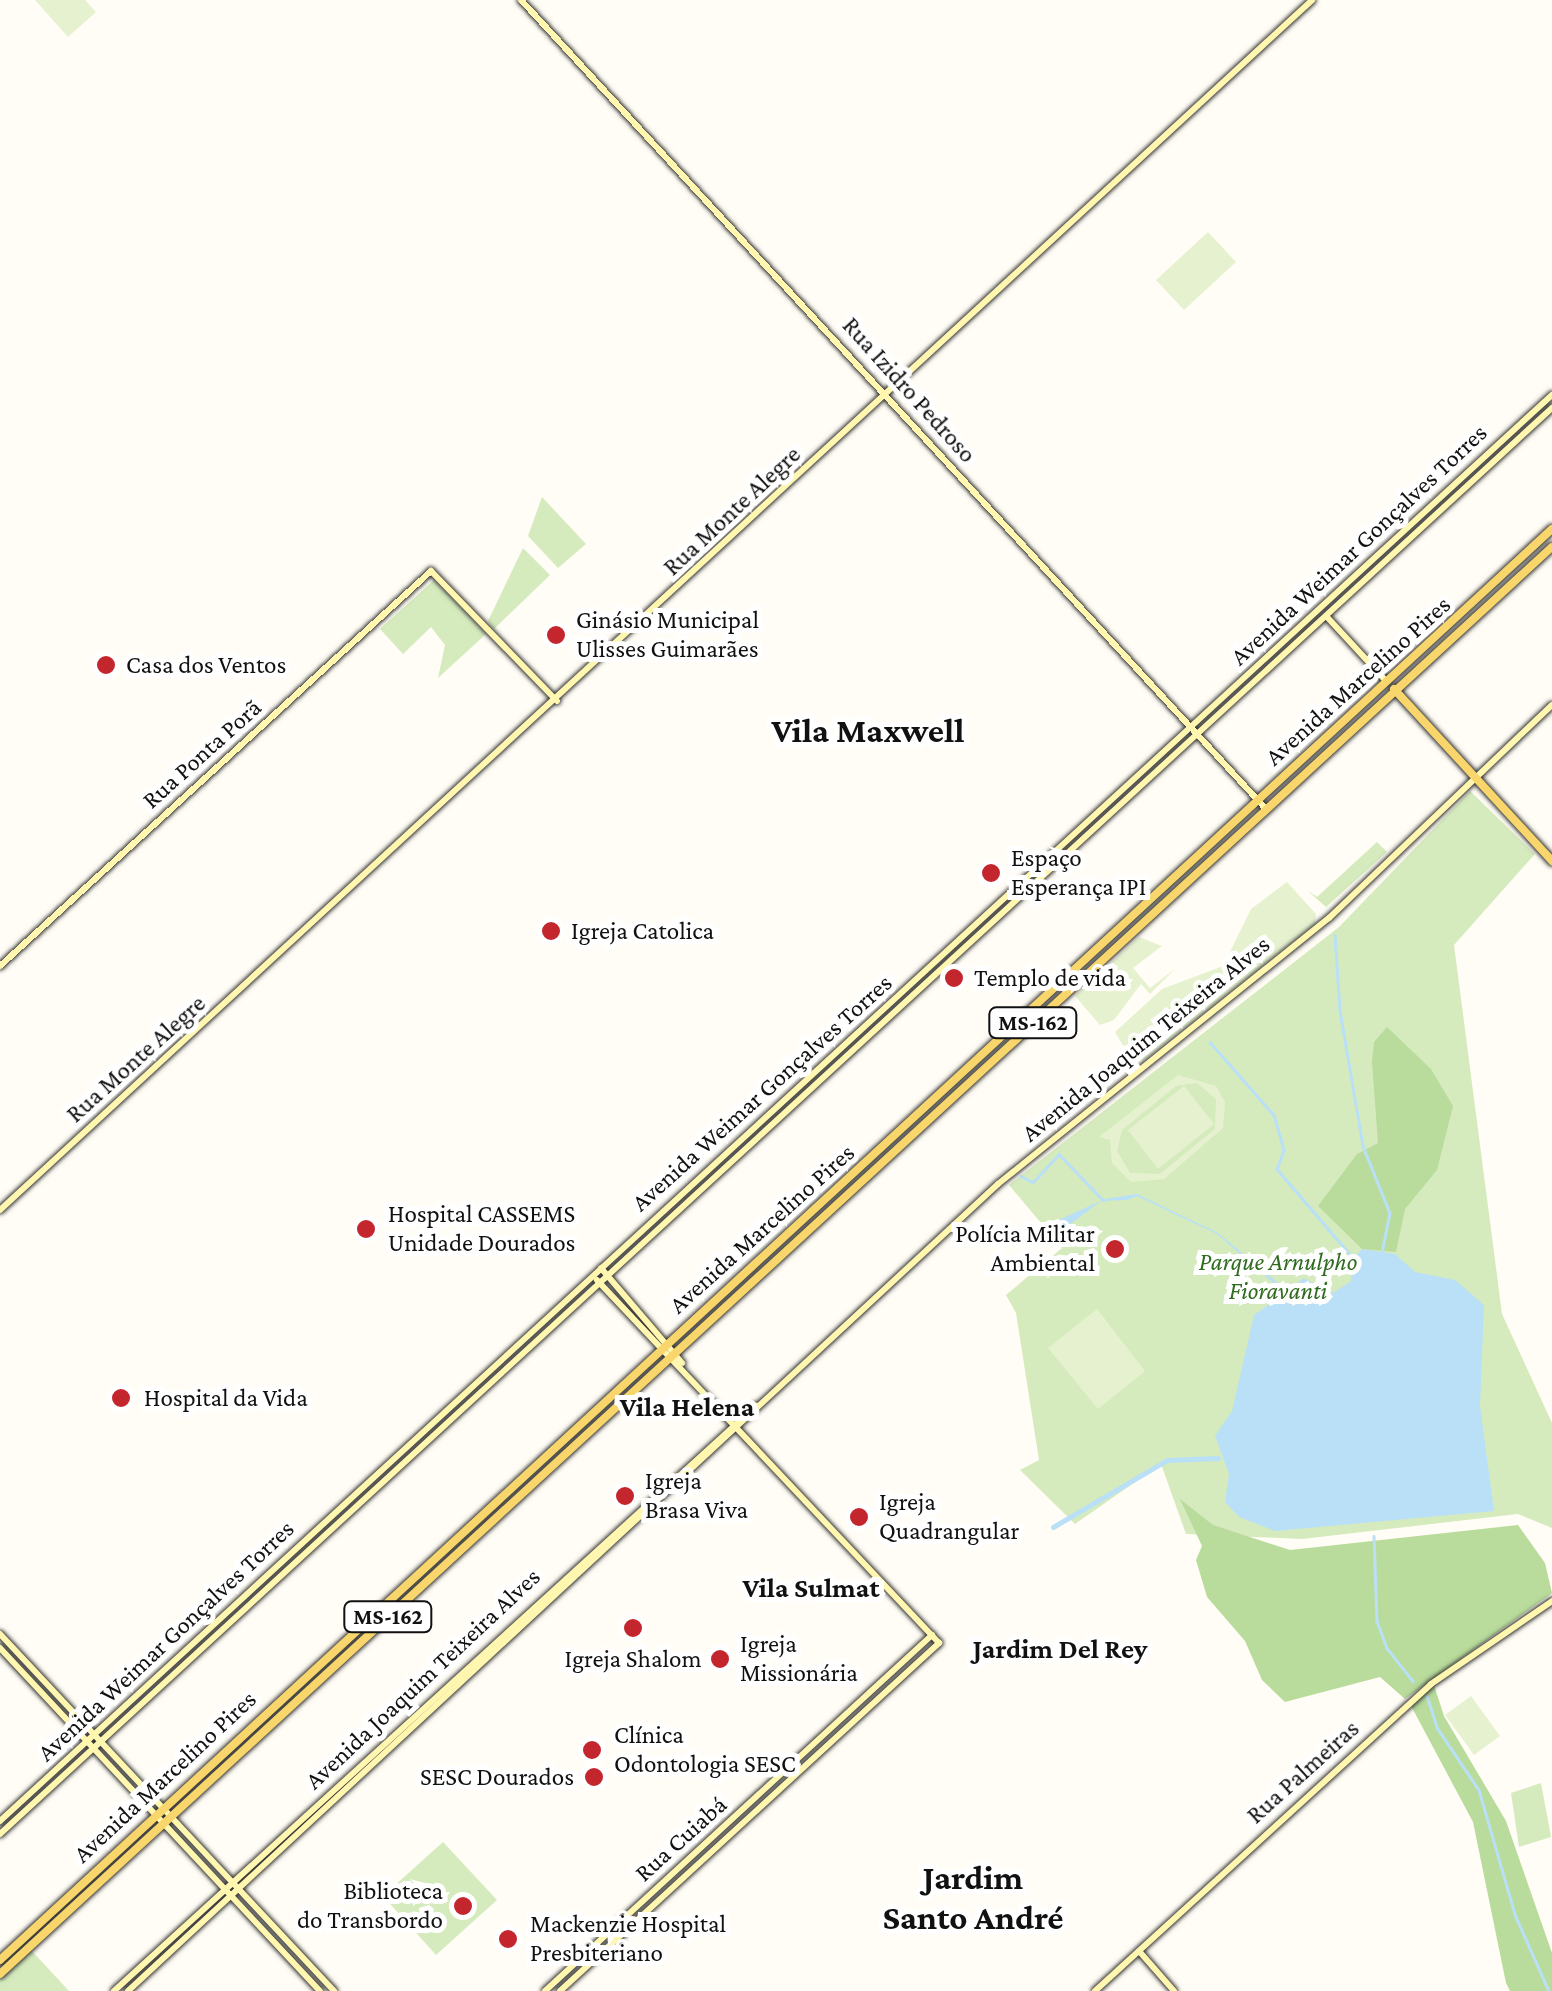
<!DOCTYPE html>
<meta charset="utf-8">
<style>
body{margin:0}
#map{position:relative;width:1552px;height:1991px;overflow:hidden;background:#fffdf5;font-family:"Crimson Pro",serif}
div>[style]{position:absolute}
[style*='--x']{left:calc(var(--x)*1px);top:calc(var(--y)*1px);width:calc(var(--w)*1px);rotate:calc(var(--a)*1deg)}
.green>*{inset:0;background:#d5ebbd}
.forest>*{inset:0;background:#b9dc9c}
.pitch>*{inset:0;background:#e6f2cf}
.water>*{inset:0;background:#b9e0f7}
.stream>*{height:2.5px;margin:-1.25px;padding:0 1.25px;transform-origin:1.25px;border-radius:1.25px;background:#b9e0f7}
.canal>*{height:5px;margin:-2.5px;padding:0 2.5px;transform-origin:2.5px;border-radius:2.5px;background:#b9e0f7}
.roads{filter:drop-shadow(0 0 2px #333) drop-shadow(0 0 2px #333)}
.secondary>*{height:6px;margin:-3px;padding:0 3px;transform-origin:3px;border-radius:3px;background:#fff6b0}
.primary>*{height:8px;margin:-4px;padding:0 4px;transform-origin:4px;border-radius:4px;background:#f9d66b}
.dots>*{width:28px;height:28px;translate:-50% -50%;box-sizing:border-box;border:5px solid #fff;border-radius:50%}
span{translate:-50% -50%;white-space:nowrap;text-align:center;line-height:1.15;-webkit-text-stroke:10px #fff;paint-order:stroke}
.shield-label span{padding:2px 8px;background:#fff;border:2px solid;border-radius:8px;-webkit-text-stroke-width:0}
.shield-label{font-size:22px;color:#111;font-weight:700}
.street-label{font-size:25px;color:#111}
.poi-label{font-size:25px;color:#111}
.left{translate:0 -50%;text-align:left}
.right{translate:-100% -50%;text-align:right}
.park-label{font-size:25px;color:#2f6b1f;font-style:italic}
.neighbourhood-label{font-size:28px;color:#111;font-weight:700}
.district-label{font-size:35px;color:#111;font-weight:700}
</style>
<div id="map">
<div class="green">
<i style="clip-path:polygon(542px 497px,586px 544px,558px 568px,528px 536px)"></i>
<i style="clip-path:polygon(523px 548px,550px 575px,494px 629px,488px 621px)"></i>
<i style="clip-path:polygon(434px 580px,486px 634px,438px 678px,445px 645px,431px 627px,403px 654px,380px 629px)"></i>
<i style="clip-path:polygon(1470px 791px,1535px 854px,1454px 945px,1502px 1314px,1552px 1423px,1552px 1528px,1518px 1514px,1302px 1539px,1186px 1534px,1161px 1464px,1075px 1524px,1020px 1470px,1039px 1460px,1016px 1313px,1006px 1295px,1062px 1248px,1009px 1185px,1339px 927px)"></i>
<i style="clip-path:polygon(1377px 842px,1387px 852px,1326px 907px,1308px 891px,1317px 897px)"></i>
<i style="clip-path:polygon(1541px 1783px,1551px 1837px,1519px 1847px,1511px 1793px)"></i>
<i style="clip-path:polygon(443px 1842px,497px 1900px,436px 1955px,383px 1896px)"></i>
<i style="clip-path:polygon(31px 1950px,69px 1991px,0 1991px,0 1979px)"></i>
</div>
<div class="forest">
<i style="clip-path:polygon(1387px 1027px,1431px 1069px,1453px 1106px,1437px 1170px,1405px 1209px,1396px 1252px,1362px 1249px,1318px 1206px,1357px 1154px,1378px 1143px,1372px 1062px,1374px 1042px)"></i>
<i style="clip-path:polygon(1180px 1499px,1213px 1525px,1290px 1550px,1518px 1525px,1545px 1563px,1552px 1593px,1405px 1699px,1380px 1677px,1285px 1702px,1262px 1680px,1245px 1641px,1207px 1597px,1196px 1560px,1202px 1546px)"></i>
<i style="clip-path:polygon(1434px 1685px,1444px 1716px,1506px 1821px,1552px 1953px,1552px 1991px,1510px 1991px,1506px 1983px,1473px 1822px,1410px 1704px)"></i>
</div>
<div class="pitch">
<i style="clip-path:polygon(35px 0,85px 0,96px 12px,68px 37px)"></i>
<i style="clip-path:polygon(1208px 232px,1236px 262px,1184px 310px,1156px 280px)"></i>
<i style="clip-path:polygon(1287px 882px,1316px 914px,1315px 924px,1143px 1061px,1130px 1057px,1115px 1032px,1162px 989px,1223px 966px,1251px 909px)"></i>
<i style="clip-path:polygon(1139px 937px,1162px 946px,1133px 968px,1150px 988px,1176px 968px,1150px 994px,1141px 984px,1114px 1020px,1100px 1025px,1075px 996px)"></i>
<i style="clip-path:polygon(evenodd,1178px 1075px,1216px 1086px,1225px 1102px,1223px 1128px,1164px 1179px,1131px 1182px,1112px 1163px,1110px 1140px,1099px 1137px,1178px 1075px,1197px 1083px,1216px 1099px,1215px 1129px,1160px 1174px,1130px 1173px,1117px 1151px,1122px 1130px,1176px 1086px,1197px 1083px)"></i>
<i style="clip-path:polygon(1184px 1086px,1214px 1124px,1158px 1169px,1128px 1130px)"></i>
<i style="clip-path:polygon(1097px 1309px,1145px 1371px,1098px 1409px,1048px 1348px)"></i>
<i style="clip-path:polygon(1471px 1696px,1500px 1736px,1474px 1755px,1445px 1715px)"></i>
</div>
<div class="water">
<i style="clip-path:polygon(1137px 1194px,1218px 1233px,1289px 1292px,1303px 1278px,1333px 1293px,1351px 1281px,1352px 1260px,1362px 1249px,1395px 1254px,1415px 1272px,1455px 1280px,1484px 1305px,1480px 1406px,1494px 1511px,1275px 1531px,1239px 1517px,1225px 1502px,1229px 1474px,1215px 1436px,1232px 1411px,1254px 1315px,1285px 1293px,1217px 1234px,1137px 1196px,1127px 1200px,1101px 1201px,1065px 1228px,1052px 1223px,1105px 1199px)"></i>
</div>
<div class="stream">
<i style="--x:1335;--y:935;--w:76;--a:86.2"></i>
<i style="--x:1340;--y:1011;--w:137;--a:80.3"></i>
<i style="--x:1363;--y:1146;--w:72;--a:68.1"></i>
<i style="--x:1390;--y:1213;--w:41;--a:101.3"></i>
<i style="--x:1210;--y:1042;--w:97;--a:48.8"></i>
<i style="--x:1274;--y:1115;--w:36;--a:74"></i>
<i style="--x:1284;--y:1150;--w:20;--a:110"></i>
<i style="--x:1277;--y:1169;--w:120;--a:49.4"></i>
<i style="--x:1021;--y:1176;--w:13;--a:27"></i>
<i style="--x:1033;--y:1182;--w:38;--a:-47"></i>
<i style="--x:1059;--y:1154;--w:64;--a:46.3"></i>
<i style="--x:1374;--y:1536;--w:85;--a:88"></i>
<i style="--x:1377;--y:1621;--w:29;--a:70"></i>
<i style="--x:1387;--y:1648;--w:42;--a:51.8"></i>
<i style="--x:1427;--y:1696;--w:35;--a:72"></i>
<i style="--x:1438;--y:1729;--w:73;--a:56.1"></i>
<i style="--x:1479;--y:1790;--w:132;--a:73.8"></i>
<i style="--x:1516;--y:1917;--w:81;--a:66"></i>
</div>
<div class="canal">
<i style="--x:1053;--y:1527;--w:132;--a:-30.4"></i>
<i style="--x:1167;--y:1460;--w:51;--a:-2.2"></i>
</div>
<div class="roads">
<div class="secondary">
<i style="--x:521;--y:0;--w:1100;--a:47.36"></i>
<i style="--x:1327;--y:617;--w:88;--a:47.3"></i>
<i style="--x:0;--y:966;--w:585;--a:-42.5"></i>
<i style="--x:431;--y:571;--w:181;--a:45.9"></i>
<i style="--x:0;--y:1210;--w:1785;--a:-42.68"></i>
<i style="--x:601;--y:1268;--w:125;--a:49.5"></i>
<i style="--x:0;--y:1634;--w:489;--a:46.9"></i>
<i style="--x:0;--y:1648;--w:469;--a:47"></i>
<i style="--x:0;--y:1821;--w:2108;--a:-42.58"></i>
<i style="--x:0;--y:1834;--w:2108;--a:-42.58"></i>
<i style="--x:1139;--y:1951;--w:53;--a:48.8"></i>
<i style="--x:114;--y:1991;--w:869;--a:-42.34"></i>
<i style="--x:128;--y:1991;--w:1187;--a:-42.85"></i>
<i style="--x:998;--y:1184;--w:425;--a:-38.8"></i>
<i style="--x:1329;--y:918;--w:308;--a:-43.7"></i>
<i style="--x:545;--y:1991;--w:526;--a:-42.61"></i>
<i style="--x:560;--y:1991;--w:515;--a:-42.56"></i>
<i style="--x:939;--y:1643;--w:499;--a:-133.3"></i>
<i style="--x:1095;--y:1991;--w:455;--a:-42.4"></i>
<i style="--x:1431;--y:1684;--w:147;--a:-34.4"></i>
</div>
<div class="primary">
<i style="--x:1394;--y:689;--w:234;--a:47.4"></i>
<i style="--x:0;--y:1960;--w:2111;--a:-42.68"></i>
<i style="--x:0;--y:1974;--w:2108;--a:-42.6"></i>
</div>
</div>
<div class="dots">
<i style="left:556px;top:635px;background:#c4262e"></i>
<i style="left:106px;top:665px;background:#c4262e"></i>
<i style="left:991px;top:873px;background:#c4262e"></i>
<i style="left:551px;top:931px;background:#c4262e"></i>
<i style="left:954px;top:978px;background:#c4262e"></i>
<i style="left:366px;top:1229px;background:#c4262e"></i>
<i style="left:1115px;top:1249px;background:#c4262e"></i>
<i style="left:121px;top:1398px;background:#c4262e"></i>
<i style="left:625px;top:1496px;background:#c4262e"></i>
<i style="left:859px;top:1517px;background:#c4262e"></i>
<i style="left:633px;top:1628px;background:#c4262e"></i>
<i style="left:720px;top:1659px;background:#c4262e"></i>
<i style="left:592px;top:1750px;background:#c4262e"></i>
<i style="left:594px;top:1777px;background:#c4262e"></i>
<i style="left:463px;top:1906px;background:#c4262e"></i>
<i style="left:508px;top:1939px;background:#c4262e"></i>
</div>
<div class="shield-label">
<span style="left:1033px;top:1023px">MS-162</span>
<span style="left:388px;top:1617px">MS-162</span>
</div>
<div class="street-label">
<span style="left:909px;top:390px;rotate:48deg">Rua Izidro Pedroso</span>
<span style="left:732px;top:511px;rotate:-43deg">Rua Monte Alegre</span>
<span style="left:1359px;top:545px;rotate:-43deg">Avenida Weimar Gonçalves Torres</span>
<span style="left:1358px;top:681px;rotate:-42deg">Avenida Marcelino Pires</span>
<span style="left:202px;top:754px;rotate:-42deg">Rua Ponta Porã</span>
<span style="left:1146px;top:1039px;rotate:-39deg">Avenida Joaquim Teixeira Alves</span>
<span style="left:136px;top:1059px;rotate:-42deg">Rua Monte Alegre</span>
<span style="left:762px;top:1093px;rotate:-42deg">Avenida Weimar Gonçalves Torres</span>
<span style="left:762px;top:1229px;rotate:-42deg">Avenida Marcelino Pires</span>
<span style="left:166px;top:1641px;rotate:-43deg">Avenida Weimar Gonçalves Torres</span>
<span style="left:423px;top:1679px;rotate:-43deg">Avenida Joaquim Teixeira Alves</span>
<span style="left:1303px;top:1772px;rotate:-42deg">Rua Palmeiras</span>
<span style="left:165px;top:1777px;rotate:-43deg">Avenida Marcelino Pires</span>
<span style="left:681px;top:1839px;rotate:-42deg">Rua Cuiabá</span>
</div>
<div class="poi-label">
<span class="left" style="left:576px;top:635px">Ginásio Municipal<br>Ulisses Guimarães</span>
<span class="left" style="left:126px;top:665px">Casa dos Ventos</span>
<span class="left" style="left:1011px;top:873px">Espaço<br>Esperança IPI</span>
<span class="left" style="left:571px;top:931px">Igreja Catolica</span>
<span class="left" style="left:974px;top:978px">Templo de vida</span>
<span class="left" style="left:388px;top:1229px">Hospital CASSEMS<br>Unidade Dourados</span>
<span class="right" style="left:1095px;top:1249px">Polícia Militar<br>Ambiental</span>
<span class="left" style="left:144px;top:1398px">Hospital da Vida</span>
<span class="left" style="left:645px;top:1496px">Igreja<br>Brasa Viva</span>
<span class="left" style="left:879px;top:1517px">Igreja<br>Quadrangular</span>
<span class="left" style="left:740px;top:1659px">Igreja<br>Missionária</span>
<span style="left:633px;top:1659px">Igreja Shalom</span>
<span class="left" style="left:614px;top:1750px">Clínica<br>Odontologia SESC</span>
<span class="right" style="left:574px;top:1777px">SESC Dourados</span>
<span class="right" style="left:443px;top:1906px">Biblioteca<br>do Transbordo</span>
<span class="left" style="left:530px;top:1939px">Mackenzie Hospital<br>Presbiteriano</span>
</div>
<div class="park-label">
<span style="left:1278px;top:1277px">Parque Arnulpho<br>Fioravanti</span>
</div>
<div class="neighbourhood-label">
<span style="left:687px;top:1407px">Vila Helena</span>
<span style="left:811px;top:1588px">Vila Sulmat</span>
<span style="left:1060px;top:1649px">Jardim Del Rey</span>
</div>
<div class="district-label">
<span style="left:868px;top:731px">Vila Maxwell</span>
<span style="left:973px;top:1898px">Jardim<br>Santo André</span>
</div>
</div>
